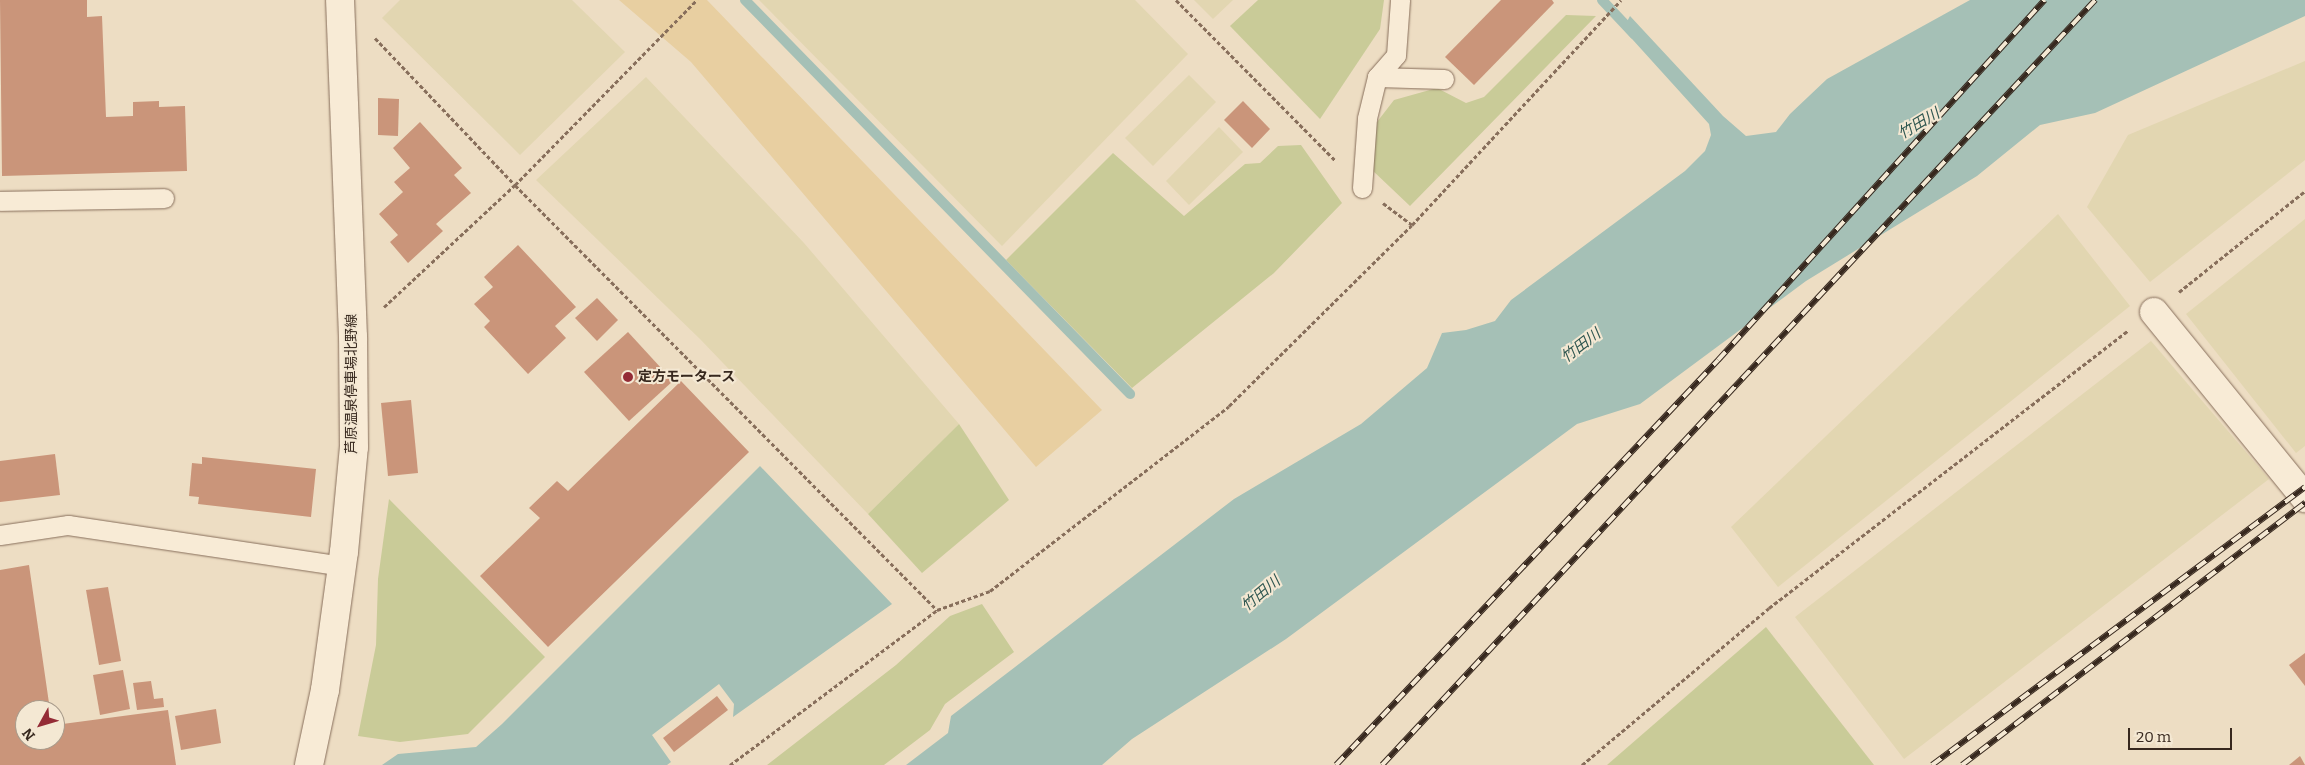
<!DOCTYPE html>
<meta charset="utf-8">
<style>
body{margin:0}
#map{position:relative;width:2305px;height:765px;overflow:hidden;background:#edddc3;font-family:Bitter,"Noto Sans JP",serif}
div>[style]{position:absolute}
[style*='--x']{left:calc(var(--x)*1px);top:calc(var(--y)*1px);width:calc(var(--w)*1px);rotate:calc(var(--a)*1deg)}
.farmland>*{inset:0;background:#e2d6b1}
.green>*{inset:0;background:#c9cb98}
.sand>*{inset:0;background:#e8cfa1}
.water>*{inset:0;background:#a5c0b6}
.stream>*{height:10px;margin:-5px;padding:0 5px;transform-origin:5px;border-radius:5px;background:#a5c0b6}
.building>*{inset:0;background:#ca957a}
.path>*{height:3px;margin-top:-1.5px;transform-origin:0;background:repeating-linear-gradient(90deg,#876e5b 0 4px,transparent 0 6.5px)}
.roads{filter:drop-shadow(0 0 1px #876e5b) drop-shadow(0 0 1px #876e5b)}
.lane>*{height:19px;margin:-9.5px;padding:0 9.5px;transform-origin:9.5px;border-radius:9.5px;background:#f8ebd6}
.street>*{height:28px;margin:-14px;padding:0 14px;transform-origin:14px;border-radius:14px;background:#f8ebd6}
.secondary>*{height:28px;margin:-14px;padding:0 14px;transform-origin:14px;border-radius:14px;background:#f8ebd6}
.rail>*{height:5.5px;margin-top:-2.75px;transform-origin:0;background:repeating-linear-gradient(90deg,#f4e8d3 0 11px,#37281e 0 22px);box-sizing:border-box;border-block:1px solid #37281e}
.dots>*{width:14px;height:14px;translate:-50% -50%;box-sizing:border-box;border:2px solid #f4e8d3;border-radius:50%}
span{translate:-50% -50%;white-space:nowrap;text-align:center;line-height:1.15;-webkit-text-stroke:4px #f4e8d3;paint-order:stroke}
.poi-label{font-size:14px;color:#37281e;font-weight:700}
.left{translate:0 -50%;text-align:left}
.street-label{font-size:14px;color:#37281e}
.water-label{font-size:15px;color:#2e5650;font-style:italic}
.north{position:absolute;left:15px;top:700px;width:50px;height:50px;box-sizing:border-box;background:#f4e8d3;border:1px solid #a89b8b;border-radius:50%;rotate:231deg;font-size:14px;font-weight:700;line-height:20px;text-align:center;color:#37281e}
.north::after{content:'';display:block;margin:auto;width:18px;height:22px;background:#942c36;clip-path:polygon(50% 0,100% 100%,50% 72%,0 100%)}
.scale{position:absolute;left:2128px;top:728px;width:104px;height:22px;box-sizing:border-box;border:2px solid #37281e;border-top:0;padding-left:6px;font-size:15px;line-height:18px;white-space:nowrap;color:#37281e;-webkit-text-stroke:4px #f4e8d3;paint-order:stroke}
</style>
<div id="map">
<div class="farmland">
<i style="clip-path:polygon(400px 0,572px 0,625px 52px,520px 155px,382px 18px)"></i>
<i style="clip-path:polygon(759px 0,1135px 0,1188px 54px,1002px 246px)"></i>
<i style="clip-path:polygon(1194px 0,1233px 0,1213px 19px)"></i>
<i style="clip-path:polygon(2305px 61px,2305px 160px,2150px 282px,2087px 207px,2128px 135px)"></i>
<i style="clip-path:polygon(1189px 75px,1216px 102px,1153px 166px,1125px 138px)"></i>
<i style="clip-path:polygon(646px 77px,804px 243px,959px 424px,868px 514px,700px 339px,536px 180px)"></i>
<i style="clip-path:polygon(1219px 127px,1243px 152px,1189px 205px,1166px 181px)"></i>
<i style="clip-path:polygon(2058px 214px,2130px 306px,1778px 587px,1731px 527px)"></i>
<i style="clip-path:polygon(2305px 219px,2305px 446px,2296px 453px,2186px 314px)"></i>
<i style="clip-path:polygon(2151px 341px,2269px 479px,1904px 759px,1795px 617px)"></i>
</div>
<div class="green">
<i style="clip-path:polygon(1258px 0,1384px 0,1380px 29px,1320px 119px,1230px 26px)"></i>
<i style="clip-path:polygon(1566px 15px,1596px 16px,1410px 206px,1371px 169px,1377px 122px,1394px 100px,1437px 88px,1466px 103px,1484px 97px)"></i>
<i style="clip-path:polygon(1301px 145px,1342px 203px,1274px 273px,1132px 388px,1006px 260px,1113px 153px,1184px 216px,1245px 164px,1260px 163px,1278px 146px)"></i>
<i style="clip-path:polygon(959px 424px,1009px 500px,922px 573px,868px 514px)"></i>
<i style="clip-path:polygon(389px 499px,545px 657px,468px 734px,400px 742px,358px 736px,376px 645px,378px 579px)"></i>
<i style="clip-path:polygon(982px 604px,1014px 652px,945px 704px,930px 730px,884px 765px,767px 765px,896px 665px,950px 616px)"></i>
<i style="clip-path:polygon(1766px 627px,1874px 765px,1607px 765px)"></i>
</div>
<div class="sand">
<i style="clip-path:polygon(619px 0,707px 0,1102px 410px,1036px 467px,691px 62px)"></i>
</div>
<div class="water">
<i style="clip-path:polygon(1970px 0,2305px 0,2305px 16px,2095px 113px,2040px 125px,1977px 176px,1806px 281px,1640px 404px,1577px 424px,1286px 639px,1132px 739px,1102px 765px,906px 765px,948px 733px,951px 716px,1234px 499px,1361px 424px,1427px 368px,1442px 333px,1466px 330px,1495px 321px,1511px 300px,1685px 171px,1705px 151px,1711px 135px,1709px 124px,1623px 29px,1630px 16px,1723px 116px,1746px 136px,1776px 132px,1790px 114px,1827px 79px)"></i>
<i style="clip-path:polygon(760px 466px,892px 604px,733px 717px,734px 704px,719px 684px,652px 735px,671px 762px,667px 765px,382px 765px,398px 754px,476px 747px,502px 724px)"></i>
</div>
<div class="stream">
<i style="--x:745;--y:0;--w:551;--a:45.66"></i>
<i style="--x:1602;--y:0;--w:47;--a:46.7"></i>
</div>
<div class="building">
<i style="clip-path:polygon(0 0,87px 0,87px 17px,102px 16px,106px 117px,133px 116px,133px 102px,159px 101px,159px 107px,185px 106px,187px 171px,2px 176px)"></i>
<i style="clip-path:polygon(1501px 0,1552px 0,1554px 3px,1474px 85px,1445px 57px)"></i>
<i style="clip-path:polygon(378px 98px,399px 99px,398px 136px,378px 135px)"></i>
<i style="clip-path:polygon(1243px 101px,1270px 129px,1252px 148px,1224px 120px)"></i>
<i style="clip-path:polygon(420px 122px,462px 168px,454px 175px,471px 193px,436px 224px,443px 231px,408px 263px,390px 242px,398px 235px,379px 214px,403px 192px,394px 182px,410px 168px,393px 148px)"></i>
<i style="clip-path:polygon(518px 245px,576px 307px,555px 326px,566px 338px,528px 374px,484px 327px,490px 321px,474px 304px,493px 287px,484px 277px)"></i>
<i style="clip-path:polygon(597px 298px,618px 320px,597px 341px,575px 318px)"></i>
<i style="clip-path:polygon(628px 332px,673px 381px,629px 421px,584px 372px)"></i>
<i style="clip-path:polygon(681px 381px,749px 452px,548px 647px,480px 576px,540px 518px,529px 508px,557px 481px,568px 491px)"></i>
<i style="clip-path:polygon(411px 400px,418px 473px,388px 476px,381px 403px)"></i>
<i style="clip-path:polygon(55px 454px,60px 495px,0 502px,0 461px)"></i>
<i style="clip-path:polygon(202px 457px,316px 469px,311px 517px,198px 504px,199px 497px,189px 496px,192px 463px,202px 464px)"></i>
<i style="clip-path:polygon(29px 565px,50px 710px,25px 710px,25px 740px,55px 740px,55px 725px,168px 710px,176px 765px,0 765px,0 570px)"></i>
<i style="clip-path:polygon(108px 587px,121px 661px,99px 665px,86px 590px)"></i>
<i style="clip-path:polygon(2305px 653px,2305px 686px,2289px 665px)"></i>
<i style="clip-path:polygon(123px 670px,130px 709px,100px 715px,93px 675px)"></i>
<i style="clip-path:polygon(151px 681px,154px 699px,163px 698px,164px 707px,137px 710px,133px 683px)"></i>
<i style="clip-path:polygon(717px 696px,728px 710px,674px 752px,663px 738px)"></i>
<i style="clip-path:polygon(216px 709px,221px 743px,181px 750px,175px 716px)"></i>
<i style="clip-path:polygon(2300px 756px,2305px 765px,2289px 765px)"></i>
</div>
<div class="path">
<i style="--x:1176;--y:0;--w:227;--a:45.2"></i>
<i style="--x:375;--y:38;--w:203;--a:46.4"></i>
<i style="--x:515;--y:185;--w:599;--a:45.2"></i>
<i style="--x:1383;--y:203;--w:36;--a:37"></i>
<i style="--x:1412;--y:225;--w:307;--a:-47.1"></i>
<i style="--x:2179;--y:292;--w:161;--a:-38.7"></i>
<i style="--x:384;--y:307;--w:179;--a:-43"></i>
<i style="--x:515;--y:185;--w:260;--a:-45.5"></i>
<i style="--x:730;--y:765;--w:259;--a:-36.8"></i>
<i style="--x:937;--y:610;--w:56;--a:-19.7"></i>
<i style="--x:990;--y:591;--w:302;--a:-37.7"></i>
<i style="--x:1229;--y:406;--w:257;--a:-44.7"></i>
<i style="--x:1582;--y:765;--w:244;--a:-40"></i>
<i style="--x:1769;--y:608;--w:453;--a:-37.7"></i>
</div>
<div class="roads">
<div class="lane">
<i style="--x:1377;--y:77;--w:67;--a:1.7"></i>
<i style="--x:1362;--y:188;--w:70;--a:-85.9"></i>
<i style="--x:1367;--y:118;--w:42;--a:-76.3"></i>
<i style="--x:1377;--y:77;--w:29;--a:-49"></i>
<i style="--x:1396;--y:55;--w:55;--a:-85.8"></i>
<i style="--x:0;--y:201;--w:164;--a:-1"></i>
<i style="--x:0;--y:535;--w:69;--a:-8.4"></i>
<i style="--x:68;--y:525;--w:277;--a:8.5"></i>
</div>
<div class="street">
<i style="--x:2154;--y:312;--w:240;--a:50.9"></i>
</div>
<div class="secondary">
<i style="--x:309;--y:765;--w:77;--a:-78"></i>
<i style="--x:325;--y:690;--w:139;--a:-82.2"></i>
<i style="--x:344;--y:552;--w:105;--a:-84.6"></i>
<i style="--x:354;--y:447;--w:110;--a:-90.5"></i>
<i style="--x:353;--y:337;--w:337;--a:-92.2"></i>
</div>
</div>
<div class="rail">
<i style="--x:1336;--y:765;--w:557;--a:-46.67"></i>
<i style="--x:1718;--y:360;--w:486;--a:-47.8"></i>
<i style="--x:1382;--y:765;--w:1046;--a:-47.01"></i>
<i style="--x:1932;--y:765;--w:465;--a:-36.7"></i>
<i style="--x:1962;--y:765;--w:432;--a:-37.4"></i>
</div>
<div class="dots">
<i style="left:628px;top:377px;background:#942c36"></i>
</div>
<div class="poi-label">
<span class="left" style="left:638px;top:377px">定方モータース</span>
</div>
<div class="street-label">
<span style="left:352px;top:384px;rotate:-90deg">芦原温泉停車場北野線</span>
</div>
<div class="water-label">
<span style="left:1919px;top:124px;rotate:-31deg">竹田川</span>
<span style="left:1581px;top:346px;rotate:-37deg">竹田川</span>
<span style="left:1261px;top:594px;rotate:-40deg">竹田川</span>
</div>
<div class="north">N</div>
<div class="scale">20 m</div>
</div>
